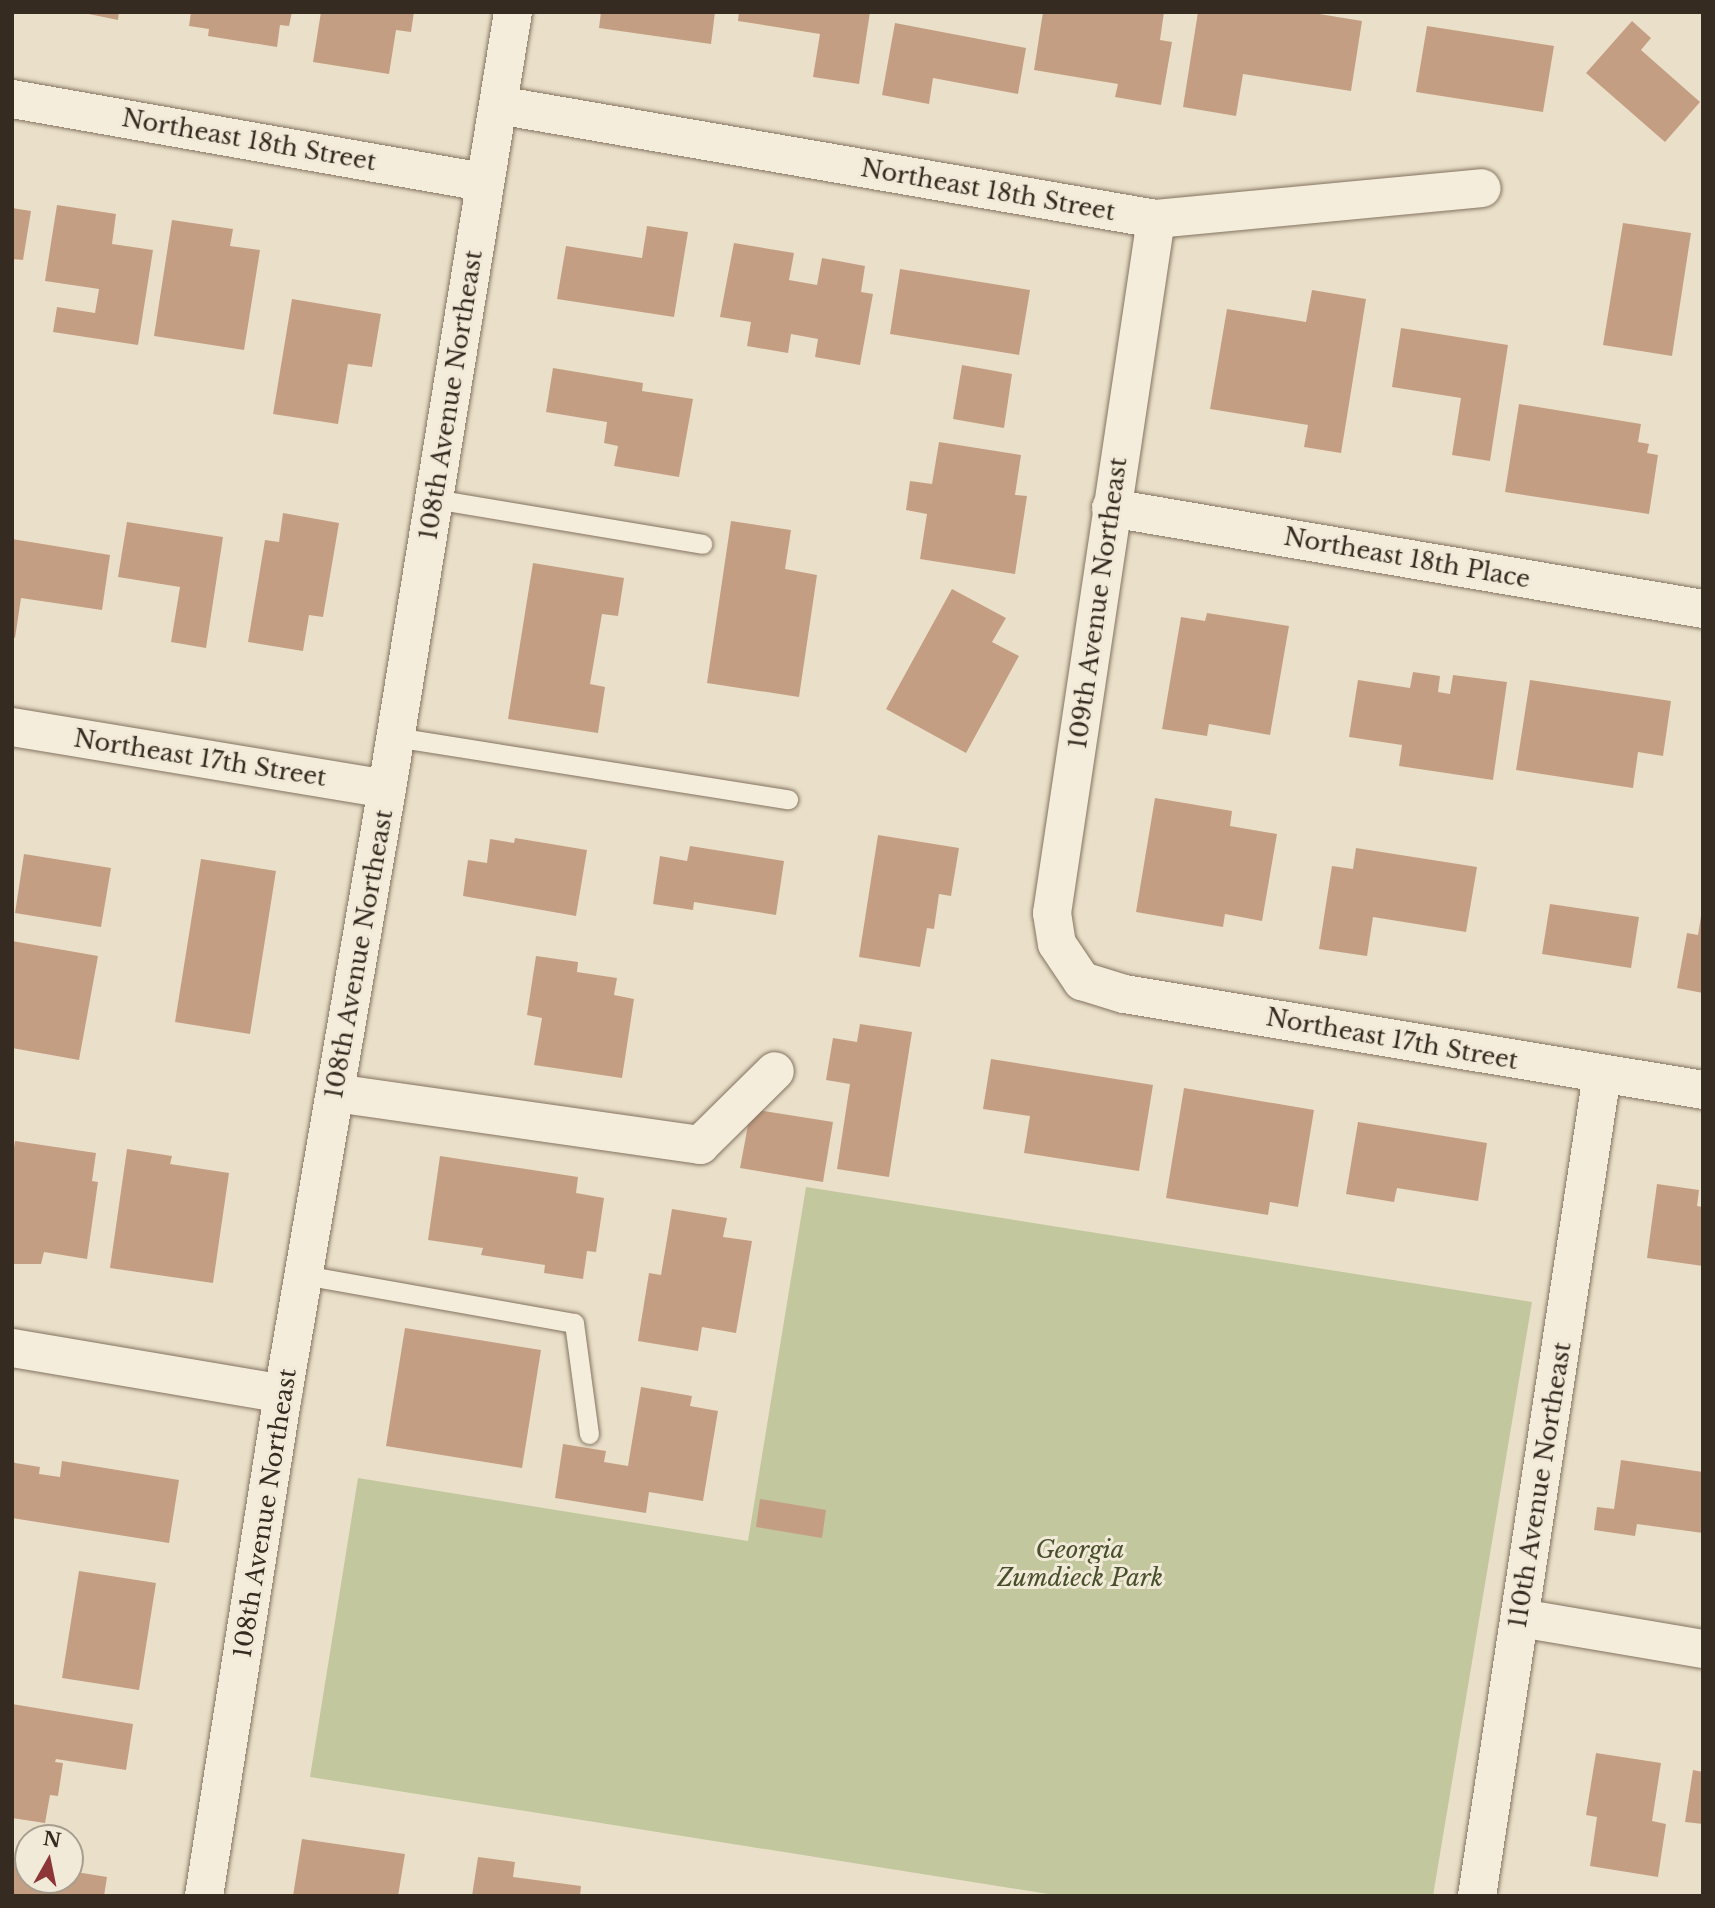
<!DOCTYPE html>
<style>
body{margin:0}
#map{position:relative;width:1715px;height:1908px;overflow:hidden;background:#eae0c9;font-family:"Libre Baskerville",serif}
div>[style]{position:absolute}
[style*='--x']{left:calc(var(--x)*1px);top:calc(var(--y)*1px);width:calc(var(--w)*1px);rotate:calc(var(--a)*1deg)}
.green>*{inset:0;background:#c2c79e}
.building>*{inset:0;background:#c49e83}
.roads{filter:drop-shadow(0 0 2px #847360) drop-shadow(0 0 2px #847360)}
.service>*{height:19px;margin:-9.5px;padding:0 9.5px;transform-origin:9.5px;border-radius:9.5px;background:#f5eddb}
.minor>*{height:38px;margin:-19px;padding:0 19px;transform-origin:19px;border-radius:19px;background:#f5eddb}
.secondary>*{height:38px;margin:-19px;padding:0 19px;transform-origin:19px;border-radius:19px;background:#f5eddb}
span{translate:-50% -50%;white-space:nowrap;text-align:center;line-height:1.15;-webkit-text-stroke:6px #f2ead8;paint-order:stroke}
.street-label{font-size:24px;color:#362b21}
.park-label{font-size:24px;color:#47502a;font-style:italic}
.frame{position:absolute;inset:0;border:14px solid #362b21;pointer-events:none}
.north{position:absolute;left:14px;top:1824px;width:70px;height:70px;box-sizing:border-box;background:#f2ead8;border:2px solid #a79e8f;border-radius:50%;rotate:9deg;font-size:19px;font-weight:700;line-height:28px;text-align:center;color:#362b21}
.north::after{content:'';display:block;margin:auto;width:24px;height:32px;background:#8c3637;clip-path:polygon(50% 0,100% 100%,50% 72%,0 100%)}
</style>
<div id="map">
<div class="green">
<i style="clip-path:polygon(806px 1187px,1532px 1302px,1433px 1896px,1061px 1896px,310px 1777px,358px 1478px,748px 1541px)"></i>
</div>
<div class="building">
<i style="clip-path:polygon(79px 12px,119px 12px,118px 20px)"></i>
<i style="clip-path:polygon(191px 12px,292px 12px,289px 26px,280px 25px,277px 47px,208px 36px,209px 29px,189px 26px)"></i>
<i style="clip-path:polygon(321px 12px,414px 12px,411px 32px,396px 30px,389px 74px,313px 62px)"></i>
<i style="clip-path:polygon(601px 12px,715px 12px,711px 44px,599px 28px)"></i>
<i style="clip-path:polygon(739px 12px,870px 12px,859px 84px,813px 77px,820px 34px,738px 21px)"></i>
<i style="clip-path:polygon(1043px 12px,1164px 12px,1160px 40px,1172px 42px,1161px 105px,1115px 97px,1118px 84px,1034px 70px)"></i>
<i style="clip-path:polygon(1198px 12px,1307px 12px,1362px 21px,1351px 91px,1243px 74px,1236px 116px,1183px 107px)"></i>
<i style="clip-path:polygon(1632px 21px,1651px 38px,1641px 50px,1700px 102px,1665px 142px,1586px 73px)"></i>
<i style="clip-path:polygon(895px 23px,1026px 48px,1018px 94px,933px 78px,929px 104px,882px 95px)"></i>
<i style="clip-path:polygon(1427px 26px,1554px 46px,1543px 112px,1416px 92px)"></i>
<i style="clip-path:polygon(57px 205px,116px 214px,112px 244px,153px 250px,138px 345px,53px 332px,57px 307px,95px 313px,99px 289px,45px 281px)"></i>
<i style="clip-path:polygon(12px 208px,31px 211px,23px 260px,12px 259px)"></i>
<i style="clip-path:polygon(172px 220px,233px 229px,230px 246px,260px 250px,244px 350px,154px 336px)"></i>
<i style="clip-path:polygon(1623px 223px,1691px 233px,1672px 356px,1603px 345px)"></i>
<i style="clip-path:polygon(647px 226px,688px 232px,674px 317px,557px 299px,566px 246px,642px 258px)"></i>
<i style="clip-path:polygon(734px 243px,794px 253px,789px 280px,817px 285px,822px 258px,865px 266px,861px 292px,873px 294px,860px 365px,815px 357px,818px 339px,791px 334px,788px 353px,747px 346px,751px 322px,720px 317px)"></i>
<i style="clip-path:polygon(900px 269px,1030px 290px,1019px 355px,890px 334px)"></i>
<i style="clip-path:polygon(1312px 290px,1366px 299px,1341px 453px,1304px 447px,1308px 425px,1210px 409px,1227px 309px,1306px 322px)"></i>
<i style="clip-path:polygon(292px 299px,381px 314px,372px 367px,348px 364px,338px 424px,273px 414px)"></i>
<i style="clip-path:polygon(1401px 328px,1508px 345px,1490px 461px,1452px 455px,1461px 398px,1392px 387px)"></i>
<i style="clip-path:polygon(962px 365px,1012px 374px,1004px 428px,953px 419px)"></i>
<i style="clip-path:polygon(553px 368px,643px 383px,642px 391px,693px 399px,679px 477px,614px 466px,618px 446px,604px 443px,607px 422px,546px 412px)"></i>
<i style="clip-path:polygon(1519px 404px,1641px 424px,1638px 442px,1649px 444px,1647px 453px,1658px 455px,1649px 514px,1505px 492px)"></i>
<i style="clip-path:polygon(939px 442px,1021px 455px,1015px 495px,1027px 496px,1015px 574px,920px 559px,927px 514px,906px 510px,910px 481px,932px 484px)"></i>
<i style="clip-path:polygon(283px 513px,339px 523px,323px 617px,309px 615px,303px 651px,248px 642px,265px 540px,279px 542px)"></i>
<i style="clip-path:polygon(731px 521px,791px 530px,785px 569px,817px 575px,799px 697px,707px 683px)"></i>
<i style="clip-path:polygon(127px 522px,223px 537px,206px 648px,171px 642px,180px 587px,118px 577px)"></i>
<i style="clip-path:polygon(12px 539px,110px 555px,102px 610px,21px 598px,15px 638px,12px 637px)"></i>
<i style="clip-path:polygon(533px 563px,624px 578px,618px 616px,602px 614px,590px 684px,605px 687px,598px 733px,508px 719px)"></i>
<i style="clip-path:polygon(952px 589px,1006px 618px,992px 642px,1019px 656px,966px 753px,886px 709px)"></i>
<i style="clip-path:polygon(1207px 613px,1289px 626px,1270px 735px,1209px 724px,1207px 736px,1162px 729px,1181px 617px,1205px 621px)"></i>
<i style="clip-path:polygon(1413px 672px,1440px 676px,1438px 692px,1450px 694px,1453px 675px,1507px 682px,1493px 780px,1399px 766px,1402px 745px,1349px 737px,1358px 680px,1410px 688px)"></i>
<i style="clip-path:polygon(1530px 680px,1671px 701px,1663px 756px,1638px 752px,1633px 788px,1516px 770px)"></i>
<i style="clip-path:polygon(1155px 798px,1232px 811px,1230px 826px,1277px 834px,1262px 921px,1225px 914px,1223px 927px,1136px 912px)"></i>
<i style="clip-path:polygon(878px 835px,959px 848px,951px 896px,939px 894px,934px 929px,927px 928px,920px 967px,859px 957px)"></i>
<i style="clip-path:polygon(515px 838px,587px 850px,576px 916px,463px 896px,468px 860px,487px 863px,490px 839px,514px 843px)"></i>
<i style="clip-path:polygon(690px 846px,784px 861px,776px 915px,694px 902px,693px 910px,653px 904px,660px 856px,687px 861px)"></i>
<i style="clip-path:polygon(1356px 848px,1477px 867px,1466px 932px,1373px 917px,1367px 956px,1319px 949px,1332px 866px,1353px 869px)"></i>
<i style="clip-path:polygon(24px 854px,111px 868px,101px 927px,15px 913px)"></i>
<i style="clip-path:polygon(201px 859px,276px 871px,250px 1034px,175px 1022px)"></i>
<i style="clip-path:polygon(1550px 904px,1639px 917px,1631px 968px,1542px 954px)"></i>
<i style="clip-path:polygon(1701px 916px,1703px 916px,1703px 993px,1677px 988px,1687px 933px,1698px 935px)"></i>
<i style="clip-path:polygon(12px 941px,98px 956px,79px 1060px,12px 1048px)"></i>
<i style="clip-path:polygon(536px 956px,578px 962px,577px 972px,617px 978px,614px 995px,634px 999px,622px 1078px,534px 1065px,542px 1018px,527px 1015px)"></i>
<i style="clip-path:polygon(860px 1024px,912px 1032px,889px 1177px,837px 1169px,850px 1084px,826px 1080px,833px 1038px,857px 1042px)"></i>
<i style="clip-path:polygon(991px 1059px,1153px 1085px,1139px 1171px,1024px 1153px,1030px 1116px,983px 1109px)"></i>
<i style="clip-path:polygon(1184px 1088px,1314px 1110px,1298px 1207px,1270px 1202px,1268px 1215px,1166px 1198px)"></i>
<i style="clip-path:polygon(751px 1109px,833px 1122px,823px 1182px,740px 1168px)"></i>
<i style="clip-path:polygon(1358px 1122px,1487px 1143px,1478px 1201px,1397px 1188px,1394px 1202px,1346px 1194px)"></i>
<i style="clip-path:polygon(15px 1141px,96px 1153px,92px 1181px,98px 1182px,87px 1259px,44px 1252px,41px 1264px,12px 1264px,12px 1161px)"></i>
<i style="clip-path:polygon(127px 1149px,172px 1156px,170px 1164px,229px 1173px,213px 1283px,110px 1268px)"></i>
<i style="clip-path:polygon(440px 1156px,578px 1177px,576px 1193px,604px 1198px,596px 1252px,587px 1251px,583px 1279px,544px 1273px,545px 1265px,481px 1255px,483px 1248px,428px 1240px)"></i>
<i style="clip-path:polygon(1657px 1184px,1699px 1190px,1697px 1206px,1703px 1207px,1703px 1266px,1647px 1258px)"></i>
<i style="clip-path:polygon(672px 1209px,727px 1218px,723px 1237px,752px 1241px,736px 1333px,702px 1327px,698px 1351px,638px 1341px,649px 1273px,661px 1275px)"></i>
<i style="clip-path:polygon(405px 1328px,541px 1350px,522px 1468px,386px 1446px)"></i>
<i style="clip-path:polygon(641px 1387px,692px 1396px,690px 1406px,718px 1411px,703px 1501px,649px 1492px,646px 1513px,555px 1498px,563px 1444px,606px 1451px,604px 1462px,628px 1466px)"></i>
<i style="clip-path:polygon(12px 1459px,15px 1463px,40px 1467px,39px 1474px,60px 1477px,62px 1461px,179px 1480px,169px 1543px,12px 1518px)"></i>
<i style="clip-path:polygon(1621px 1460px,1703px 1472px,1703px 1533px,1637px 1524px,1635px 1536px,1594px 1530px,1597px 1507px,1614px 1509px)"></i>
<i style="clip-path:polygon(760px 1499px,826px 1510px,822px 1538px,756px 1527px)"></i>
<i style="clip-path:polygon(79px 1571px,156px 1583px,139px 1690px,62px 1678px)"></i>
<i style="clip-path:polygon(12px 1704px,133px 1724px,126px 1770px,56px 1759px,55px 1762px,63px 1763px,58px 1796px,50px 1795px,45px 1823px,12px 1818px)"></i>
<i style="clip-path:polygon(1596px 1753px,1661px 1763px,1652px 1821px,1666px 1824px,1658px 1877px,1590px 1866px,1597px 1817px,1586px 1815px)"></i>
<i style="clip-path:polygon(1693px 1770px,1703px 1772px,1703px 1824px,1685px 1822px)"></i>
<i style="clip-path:polygon(302px 1839px,405px 1854px,398px 1896px,293px 1896px)"></i>
<i style="clip-path:polygon(478px 1857px,515px 1862px,513px 1877px,581px 1886px,580px 1896px,472px 1896px)"></i>
<i style="clip-path:polygon(12px 1862px,28px 1864px,28px 1880px,70px 1880px,70px 1871px,107px 1877px,104px 1896px,12px 1896px)"></i>
</div>
<div class="roads">
<div class="service">
<i style="--x:434;--y:499;--w:272;--a:9.5"></i>
<i style="--x:395;--y:737;--w:398;--a:9"></i>
<i style="--x:304;--y:1275;--w:274;--a:10.1"></i>
<i style="--x:574;--y:1323;--w:112;--a:82.3"></i>
</div>
<div class="minor">
<i style="--x:12;--y:99;--w:480;--a:10"></i>
<i style="--x:498;--y:105;--w:668;--a:9.83"></i>
<i style="--x:1156;--y:219;--w:327;--a:-5.4"></i>
<i style="--x:1156;--y:219;--w:702;--a:98.52"></i>
<i style="--x:1052;--y:913;--w:31;--a:81"></i>
<i style="--x:1057;--y:944;--w:45;--a:56"></i>
<i style="--x:1082;--y:981;--w:44;--a:17.2"></i>
<i style="--x:1124;--y:994;--w:587;--a:9.41"></i>
<i style="--x:1111;--y:508;--w:601;--a:9.68"></i>
<i style="--x:12;--y:727;--w:380;--a:9.4"></i>
<i style="--x:335;--y:1093;--w:369;--a:8.1"></i>
<i style="--x:700;--y:1145;--w:105;--a:-44.6"></i>
<i style="--x:12;--y:1348;--w:275;--a:9.6"></i>
<i style="--x:1520;--y:1618;--w:186;--a:9.6"></i>
<i style="--x:1477;--y:1896;--w:831;--a:-81.35"></i>
</div>
<div class="secondary">
<i style="--x:204;--y:1896;--w:508;--a:-81.06"></i>
<i style="--x:283;--y:1394;--w:614;--a:-80.25"></i>
<i style="--x:387;--y:789;--w:787;--a:-80.79"></i>
</div>
</div>
<div class="street-label">
<span style="left:249px;top:140px;rotate:10deg">Northeast 18th Street</span>
<span style="left:988px;top:190px;rotate:10deg">Northeast 18th Street</span>
<span style="left:451px;top:395px;rotate:-81deg">108th Avenue Northeast</span>
<span style="left:1407px;top:558px;rotate:10deg">Northeast 18th Place</span>
<span style="left:1098px;top:603px;rotate:-82deg">109th Avenue Northeast</span>
<span style="left:200px;top:758px;rotate:9deg">Northeast 17th Street</span>
<span style="left:359px;top:954px;rotate:-80deg">108th Avenue Northeast</span>
<span style="left:1392px;top:1039px;rotate:10deg">Northeast 17th Street</span>
<span style="left:1540px;top:1485px;rotate:-81deg">110th Avenue Northeast</span>
<span style="left:265px;top:1513px;rotate:-81deg">108th Avenue Northeast</span>
</div>
<div class="park-label">
<span style="left:1080px;top:1564px">Georgia<br>Zumdieck Park</span>
</div>
<div class="frame"></div>
<div class="north">N</div>
</div>
